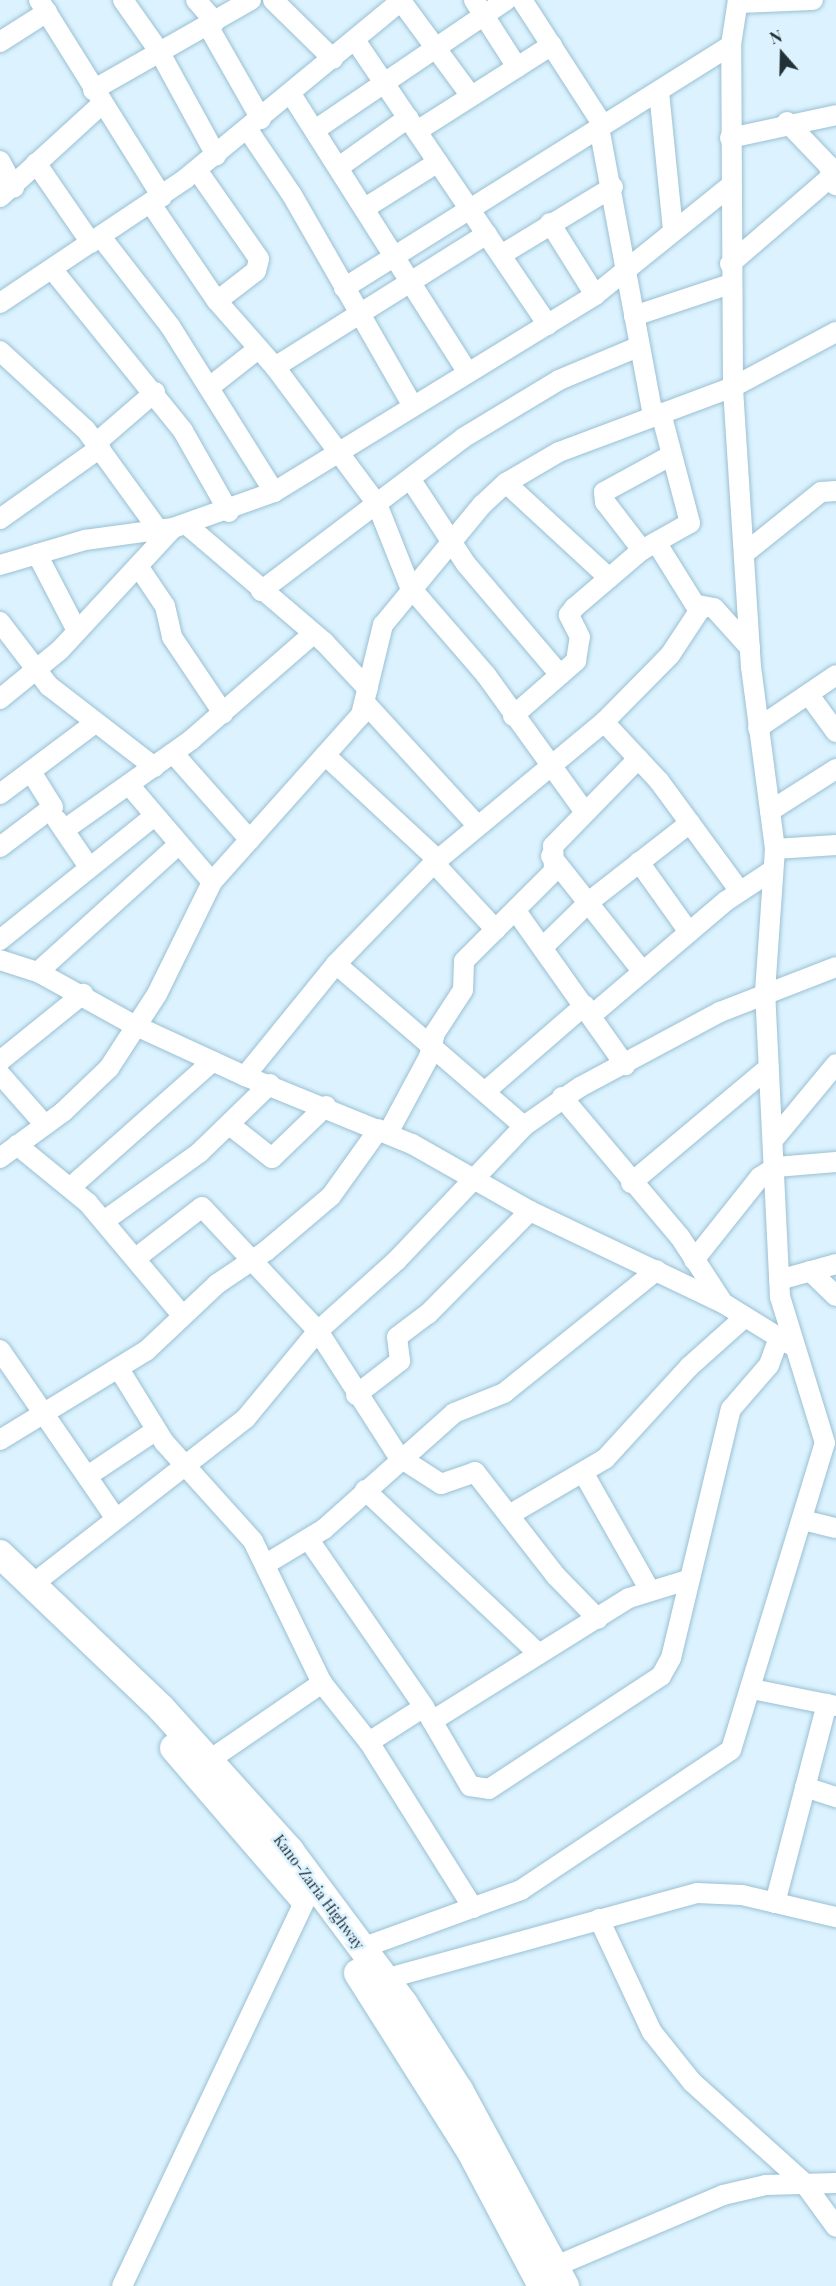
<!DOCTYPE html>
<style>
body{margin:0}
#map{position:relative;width:836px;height:2286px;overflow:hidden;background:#dcf3ff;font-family:"Playfair Display",serif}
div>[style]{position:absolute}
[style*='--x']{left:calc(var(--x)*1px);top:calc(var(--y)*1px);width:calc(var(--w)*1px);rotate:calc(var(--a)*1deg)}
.roads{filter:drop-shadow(0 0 2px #9bc0d3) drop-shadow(0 0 2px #9bc0d3)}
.minor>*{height:20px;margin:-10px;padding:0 10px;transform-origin:10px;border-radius:10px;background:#fff}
.highway>*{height:28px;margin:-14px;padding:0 14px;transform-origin:14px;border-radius:14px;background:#fff}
span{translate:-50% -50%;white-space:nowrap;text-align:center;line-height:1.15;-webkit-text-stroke:5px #dcf3ff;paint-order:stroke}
.street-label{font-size:15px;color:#223038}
.north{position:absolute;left:752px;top:24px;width:60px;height:60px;-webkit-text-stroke:4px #dcf3ff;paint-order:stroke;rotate:340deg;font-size:16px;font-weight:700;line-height:24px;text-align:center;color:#223038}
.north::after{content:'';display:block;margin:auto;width:21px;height:27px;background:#223038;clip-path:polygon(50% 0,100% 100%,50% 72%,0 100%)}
</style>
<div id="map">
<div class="roads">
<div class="minor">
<i style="--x:39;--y:0;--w:232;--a:58"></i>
<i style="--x:123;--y:0;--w:62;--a:54.8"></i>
<i style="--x:159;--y:51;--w:119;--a:61.3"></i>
<i style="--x:196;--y:0;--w:29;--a:49"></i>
<i style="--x:273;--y:0;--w:84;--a:44.5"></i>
<i style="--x:474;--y:0;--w:80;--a:57.3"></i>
<i style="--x:522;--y:0;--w:149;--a:57.1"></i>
<i style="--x:401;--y:1;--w:118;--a:53.6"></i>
<i style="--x:738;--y:3;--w:75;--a:-2.3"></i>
<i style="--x:208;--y:26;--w:107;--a:60.3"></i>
<i style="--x:355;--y:40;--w:344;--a:55.9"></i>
<i style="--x:0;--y:42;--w:56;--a:-32.6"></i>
<i style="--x:93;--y:90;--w:182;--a:-29.7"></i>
<i style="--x:659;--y:92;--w:139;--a:84.2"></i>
<i style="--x:291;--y:94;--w:330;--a:57.6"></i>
<i style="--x:787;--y:122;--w:59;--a:46.4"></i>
<i style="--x:828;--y:165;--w:22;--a:68"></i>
<i style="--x:599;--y:127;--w:294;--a:79.4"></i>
<i style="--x:248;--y:130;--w:78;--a:55.9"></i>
<i style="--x:292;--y:195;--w:243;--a:60.2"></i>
<i style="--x:315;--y:130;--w:231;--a:-34.2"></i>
<i style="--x:417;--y:131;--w:160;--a:-32.5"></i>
<i style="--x:730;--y:138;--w:108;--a:-12.2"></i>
<i style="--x:0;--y:161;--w:30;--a:62"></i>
<i style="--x:36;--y:163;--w:97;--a:55.5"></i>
<i style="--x:339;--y:167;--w:85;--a:-35.4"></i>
<i style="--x:197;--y:170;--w:108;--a:55.1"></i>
<i style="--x:259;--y:259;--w:12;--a:104"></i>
<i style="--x:256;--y:271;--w:49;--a:142.4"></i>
<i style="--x:0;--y:197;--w:138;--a:-42.4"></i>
<i style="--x:151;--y:204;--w:117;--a:55.8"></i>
<i style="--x:217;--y:301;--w:88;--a:48.7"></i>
<i style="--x:275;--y:367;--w:171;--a:53.3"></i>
<i style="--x:377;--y:504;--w:89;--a:68.3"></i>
<i style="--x:410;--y:587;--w:116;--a:49.2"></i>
<i style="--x:486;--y:675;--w:168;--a:54.2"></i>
<i style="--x:365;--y:208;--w:86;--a:-32.2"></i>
<i style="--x:550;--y:223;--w:85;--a:58"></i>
<i style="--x:101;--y:237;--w:113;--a:52.2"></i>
<i style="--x:170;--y:326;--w:196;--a:57.9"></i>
<i style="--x:274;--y:492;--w:377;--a:-31.5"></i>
<i style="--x:595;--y:295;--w:174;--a:-38.9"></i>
<i style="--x:501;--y:255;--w:131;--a:-31.3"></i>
<i style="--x:730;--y:264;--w:136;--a:-40.8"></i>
<i style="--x:52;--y:269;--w:208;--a:51"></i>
<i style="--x:183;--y:431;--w:93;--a:60.4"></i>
<i style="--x:344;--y:288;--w:457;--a:-32.1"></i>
<i style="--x:0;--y:303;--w:223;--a:-33.8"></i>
<i style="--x:185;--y:179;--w:281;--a:-39.5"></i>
<i style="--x:634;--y:316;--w:101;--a:-18.4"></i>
<i style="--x:0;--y:351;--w:117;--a:42.6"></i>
<i style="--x:86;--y:430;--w:125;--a:54.1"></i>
<i style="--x:275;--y:367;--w:250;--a:-32.1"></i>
<i style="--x:211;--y:386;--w:60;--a:-38.2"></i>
<i style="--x:96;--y:443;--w:78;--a:-40.8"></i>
<i style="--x:411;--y:480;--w:100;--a:56.8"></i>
<i style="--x:466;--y:564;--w:145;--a:49.7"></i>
<i style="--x:506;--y:483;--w:140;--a:42.7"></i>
<i style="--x:0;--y:519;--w:123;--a:-35.4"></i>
<i style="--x:187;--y:525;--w:180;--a:40.5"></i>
<i style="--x:324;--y:642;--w:64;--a:46.9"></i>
<i style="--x:642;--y:550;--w:61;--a:-127.6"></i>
<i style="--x:605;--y:502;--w:10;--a:-96"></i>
<i style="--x:604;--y:492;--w:77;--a:-28.6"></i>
<i style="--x:745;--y:553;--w:97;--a:-38.8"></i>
<i style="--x:821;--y:492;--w:15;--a:-4"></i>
<i style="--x:37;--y:554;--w:87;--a:62.5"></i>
<i style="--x:0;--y:565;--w:89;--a:-16.4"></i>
<i style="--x:85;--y:540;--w:89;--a:-7.8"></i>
<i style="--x:173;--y:528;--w:107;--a:-19.6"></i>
<i style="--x:138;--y:566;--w:48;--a:56"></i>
<i style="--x:165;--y:606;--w:32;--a:77"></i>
<i style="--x:172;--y:637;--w:92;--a:56.1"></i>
<i style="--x:261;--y:591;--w:253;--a:-37.1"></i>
<i style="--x:463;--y:438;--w:112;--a:-31.1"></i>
<i style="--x:559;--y:380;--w:86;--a:-22.7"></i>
<i style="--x:698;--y:605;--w:16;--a:11"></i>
<i style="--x:714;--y:608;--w:54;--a:48"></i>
<i style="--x:0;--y:622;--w:81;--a:52.6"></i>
<i style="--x:49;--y:686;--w:133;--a:37.6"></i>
<i style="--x:809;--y:695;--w:46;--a:53.9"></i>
<i style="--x:0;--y:699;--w:77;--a:-39.2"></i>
<i style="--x:60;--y:650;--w:166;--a:-47.2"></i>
<i style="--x:366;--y:704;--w:163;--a:47.5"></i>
<i style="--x:513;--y:716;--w:84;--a:-41.1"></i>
<i style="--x:576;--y:661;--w:24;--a:-81"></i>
<i style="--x:580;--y:637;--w:25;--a:-117"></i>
<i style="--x:569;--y:615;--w:9;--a:-54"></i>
<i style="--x:574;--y:608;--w:89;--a:-40.5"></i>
<i style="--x:642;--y:550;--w:55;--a:-29.4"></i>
<i style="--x:690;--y:523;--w:114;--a:-104.8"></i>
<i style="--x:604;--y:722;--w:81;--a:47"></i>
<i style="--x:659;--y:781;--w:135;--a:53.7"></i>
<i style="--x:758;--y:728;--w:94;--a:-34.2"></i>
<i style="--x:173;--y:753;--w:116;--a:48.5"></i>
<i style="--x:325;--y:755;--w:154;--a:42.9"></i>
<i style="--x:130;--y:786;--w:126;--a:49.5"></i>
<i style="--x:0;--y:794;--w:119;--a:-36.8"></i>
<i style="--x:770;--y:811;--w:78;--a:-32.5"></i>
<i style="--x:57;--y:820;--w:57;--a:55.8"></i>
<i style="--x:64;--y:830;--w:156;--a:-35.3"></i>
<i style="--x:191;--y:740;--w:162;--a:-41"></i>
<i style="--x:0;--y:847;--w:66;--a:-37"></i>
<i style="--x:53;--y:807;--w:40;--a:-122"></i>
<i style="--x:775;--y:849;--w:61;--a:-3.8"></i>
<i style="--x:551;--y:856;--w:148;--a:51.6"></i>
<i style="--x:639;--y:862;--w:86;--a:54.5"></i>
<i style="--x:434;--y:863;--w:91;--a:47.2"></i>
<i style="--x:516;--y:911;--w:189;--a:54.7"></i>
<i style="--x:0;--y:940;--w:198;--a:-38.8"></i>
<i style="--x:543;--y:947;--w:66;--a:-44.4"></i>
<i style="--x:590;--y:901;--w:127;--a:-38"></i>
<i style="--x:0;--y:960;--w:40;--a:18"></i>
<i style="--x:38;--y:972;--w:110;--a:28.9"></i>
<i style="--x:134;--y:1025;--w:122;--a:24.7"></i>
<i style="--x:245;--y:1076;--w:180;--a:22.2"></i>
<i style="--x:412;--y:1144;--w:136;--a:29.6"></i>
<i style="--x:530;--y:1211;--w:214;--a:25.5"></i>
<i style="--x:723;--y:1303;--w:78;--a:31.8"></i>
<i style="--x:336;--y:964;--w:248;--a:40.8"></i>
<i style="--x:38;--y:972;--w:190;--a:-42.2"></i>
<i style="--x:592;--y:1015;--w:176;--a:-40.4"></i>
<i style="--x:726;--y:901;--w:56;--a:-33.4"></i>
<i style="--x:0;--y:1061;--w:107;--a:-38.9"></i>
<i style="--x:0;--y:1074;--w:68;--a:48.6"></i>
<i style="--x:245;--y:1076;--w:144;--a:-50.9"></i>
<i style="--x:336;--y:964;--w:141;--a:-45.9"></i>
<i style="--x:434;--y:863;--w:221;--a:-39.7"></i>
<i style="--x:604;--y:722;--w:94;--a:-45.4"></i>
<i style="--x:670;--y:655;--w:53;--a:-56.6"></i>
<i style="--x:699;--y:611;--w:81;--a:-121.9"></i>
<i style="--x:488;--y:1089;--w:128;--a:-40.9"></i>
<i style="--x:562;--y:1097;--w:183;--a:49.9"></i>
<i style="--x:680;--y:1237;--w:75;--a:56.9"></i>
<i style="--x:231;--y:1126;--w:52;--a:38"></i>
<i style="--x:272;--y:1158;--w:75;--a:-43.9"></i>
<i style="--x:388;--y:1133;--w:86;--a:-61.7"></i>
<i style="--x:429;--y:1057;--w:25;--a:-76"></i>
<i style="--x:435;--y:1033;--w:51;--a:-56.9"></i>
<i style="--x:463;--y:990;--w:29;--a:-88"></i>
<i style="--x:464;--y:961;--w:127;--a:-45"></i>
<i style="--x:554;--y:871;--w:25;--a:-92"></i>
<i style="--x:553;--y:846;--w:122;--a:-45.7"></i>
<i style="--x:774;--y:1139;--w:97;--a:-50.4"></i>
<i style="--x:17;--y:1145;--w:92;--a:39.2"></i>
<i style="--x:88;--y:1203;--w:146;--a:50"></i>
<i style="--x:0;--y:1158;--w:78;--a:-36.1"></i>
<i style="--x:63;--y:1112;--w:64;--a:-43.7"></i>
<i style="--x:109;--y:1068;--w:88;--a:-57"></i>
<i style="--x:157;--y:994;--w:125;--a:-63.8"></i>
<i style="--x:212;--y:882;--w:224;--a:-48.3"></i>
<i style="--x:361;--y:715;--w:93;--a:-76.3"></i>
<i style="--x:383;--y:625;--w:156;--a:-50.5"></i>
<i style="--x:482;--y:505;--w:33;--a:-43"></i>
<i style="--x:506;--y:483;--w:61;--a:-30.3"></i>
<i style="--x:559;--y:452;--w:186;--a:-20.5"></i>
<i style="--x:733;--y:387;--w:117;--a:-28.1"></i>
<i style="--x:631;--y:1183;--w:180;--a:-40"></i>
<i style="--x:72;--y:1186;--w:188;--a:-41.6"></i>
<i style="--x:104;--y:1221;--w:117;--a:-35.6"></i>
<i style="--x:199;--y:1153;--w:99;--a:-44.2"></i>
<i style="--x:136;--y:1258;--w:83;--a:-37.7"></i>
<i style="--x:202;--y:1207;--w:170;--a:46.9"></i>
<i style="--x:318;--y:1331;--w:150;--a:57.3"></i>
<i style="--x:399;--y:1457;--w:50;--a:32.7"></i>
<i style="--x:441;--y:1484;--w:36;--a:-19"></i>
<i style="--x:475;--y:1472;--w:132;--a:52.1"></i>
<i style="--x:556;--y:1576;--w:60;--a:45.7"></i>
<i style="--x:694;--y:1260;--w:106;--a:-51.5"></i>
<i style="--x:760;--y:1177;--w:19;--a:-32"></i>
<i style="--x:776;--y:1167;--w:60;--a:-4.8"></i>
<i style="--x:810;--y:1271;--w:36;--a:44"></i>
<i style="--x:779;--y:1280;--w:59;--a:-15.7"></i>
<i style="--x:0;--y:1350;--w:201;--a:55.5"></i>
<i style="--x:119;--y:1369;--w:86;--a:58.3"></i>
<i style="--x:164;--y:1442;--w:133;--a:48"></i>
<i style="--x:253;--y:1541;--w:158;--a:64.1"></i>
<i style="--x:322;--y:1683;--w:75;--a:51.5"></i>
<i style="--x:369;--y:1742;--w:196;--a:57.9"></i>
<i style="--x:356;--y:1395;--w:56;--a:-37.7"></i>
<i style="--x:400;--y:1361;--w:24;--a:-97"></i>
<i style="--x:397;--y:1337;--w:39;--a:-37"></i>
<i style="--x:428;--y:1314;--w:145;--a:-45.3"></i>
<i style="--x:0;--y:1440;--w:171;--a:-31.4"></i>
<i style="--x:146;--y:1351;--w:98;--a:-43.3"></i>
<i style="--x:217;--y:1284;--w:59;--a:-34"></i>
<i style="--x:266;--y:1251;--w:85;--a:-40.2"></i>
<i style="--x:331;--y:1196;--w:82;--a:-54.4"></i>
<i style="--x:584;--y:1474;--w:132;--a:60.5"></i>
<i style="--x:89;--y:1475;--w:79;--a:-33.7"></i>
<i style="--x:365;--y:1490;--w:238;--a:43.3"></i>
<i style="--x:509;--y:1515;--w:111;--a:-30.3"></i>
<i style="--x:605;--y:1459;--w:125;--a:-47.6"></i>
<i style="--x:689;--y:1367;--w:75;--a:-41.8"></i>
<i style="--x:803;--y:1520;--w:34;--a:14"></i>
<i style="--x:309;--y:1540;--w:203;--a:55.4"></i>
<i style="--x:424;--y:1707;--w:91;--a:59.8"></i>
<i style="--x:470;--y:1786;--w:19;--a:9"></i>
<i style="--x:489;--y:1789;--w:206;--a:-33.3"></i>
<i style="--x:661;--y:1676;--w:21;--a:-61"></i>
<i style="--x:671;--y:1658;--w:256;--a:-76.5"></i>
<i style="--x:731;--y:1409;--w:58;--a:-49.2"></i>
<i style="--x:769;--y:1365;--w:29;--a:-70"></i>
<i style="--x:266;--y:1564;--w:68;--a:-31.1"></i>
<i style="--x:324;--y:1529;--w:174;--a:-41.7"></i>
<i style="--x:454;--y:1413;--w:54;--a:-21.8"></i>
<i style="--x:504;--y:1393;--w:196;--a:-38.8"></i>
<i style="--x:33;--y:1584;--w:270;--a:-37.9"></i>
<i style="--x:246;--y:1418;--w:113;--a:-50.4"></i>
<i style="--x:318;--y:1331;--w:106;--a:-41.9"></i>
<i style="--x:397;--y:1260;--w:185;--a:-46.5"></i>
<i style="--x:524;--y:1126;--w:68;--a:-34.9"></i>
<i style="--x:580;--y:1087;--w:159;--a:-28.2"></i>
<i style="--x:720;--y:1012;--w:124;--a:-21.2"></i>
<i style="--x:752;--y:1689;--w:86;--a:11.4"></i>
<i style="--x:432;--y:1721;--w:232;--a:-32"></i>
<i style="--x:629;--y:1598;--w:61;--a:-17.2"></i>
<i style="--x:369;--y:1742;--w:65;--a:-32.5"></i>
<i style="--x:211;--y:1759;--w:135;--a:-34.4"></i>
<i style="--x:805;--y:1787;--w:33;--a:18"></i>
<i style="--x:775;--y:1903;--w:206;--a:-75.4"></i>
<i style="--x:599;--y:1919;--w:125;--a:64.9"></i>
<i style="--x:652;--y:2032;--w:64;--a:51.3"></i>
<i style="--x:692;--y:2082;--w:151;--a:42"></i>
<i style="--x:804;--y:2183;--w:54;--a:54"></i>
<i style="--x:362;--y:1948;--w:169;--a:-20"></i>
<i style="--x:521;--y:1890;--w:252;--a:-33.7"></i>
<i style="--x:731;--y:1750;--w:321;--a:-73"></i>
<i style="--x:825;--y:1443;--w:153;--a:-107.1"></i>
<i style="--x:780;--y:1297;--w:305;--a:-92.8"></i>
<i style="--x:765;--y:992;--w:143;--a:-86"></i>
<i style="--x:775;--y:849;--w:184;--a:-97.5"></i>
<i style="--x:751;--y:667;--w:281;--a:-93.7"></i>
<i style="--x:733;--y:387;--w:342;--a:-90.3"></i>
<i style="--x:731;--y:45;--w:46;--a:-81.2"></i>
<i style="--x:385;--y:1979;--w:324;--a:-15.4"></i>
<i style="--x:697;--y:1893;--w:45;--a:2.5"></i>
<i style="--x:742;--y:1895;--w:97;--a:13.2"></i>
<i style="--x:556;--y:2266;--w:181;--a:-23"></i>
<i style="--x:723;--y:2195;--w:44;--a:-13.1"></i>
<i style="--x:766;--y:2185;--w:70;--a:-1.6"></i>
<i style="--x:122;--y:2286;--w:426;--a:-64.6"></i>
</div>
<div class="highway">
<i style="--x:0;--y:1554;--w:223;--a:43.7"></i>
<i style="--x:161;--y:1708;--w:193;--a:47.9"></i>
<i style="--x:290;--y:1851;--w:191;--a:53.3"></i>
<i style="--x:404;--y:2004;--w:102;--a:57.4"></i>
<i style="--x:459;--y:2090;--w:223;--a:61.6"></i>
<i style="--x:174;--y:1748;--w:196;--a:49.3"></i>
<i style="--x:358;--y:1973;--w:209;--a:57.7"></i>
<i style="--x:470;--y:2150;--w:154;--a:62.1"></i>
</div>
</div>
<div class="street-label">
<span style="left:319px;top:1892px;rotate:53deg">Kano-Zaria Highway</span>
</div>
<div class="north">N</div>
</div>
